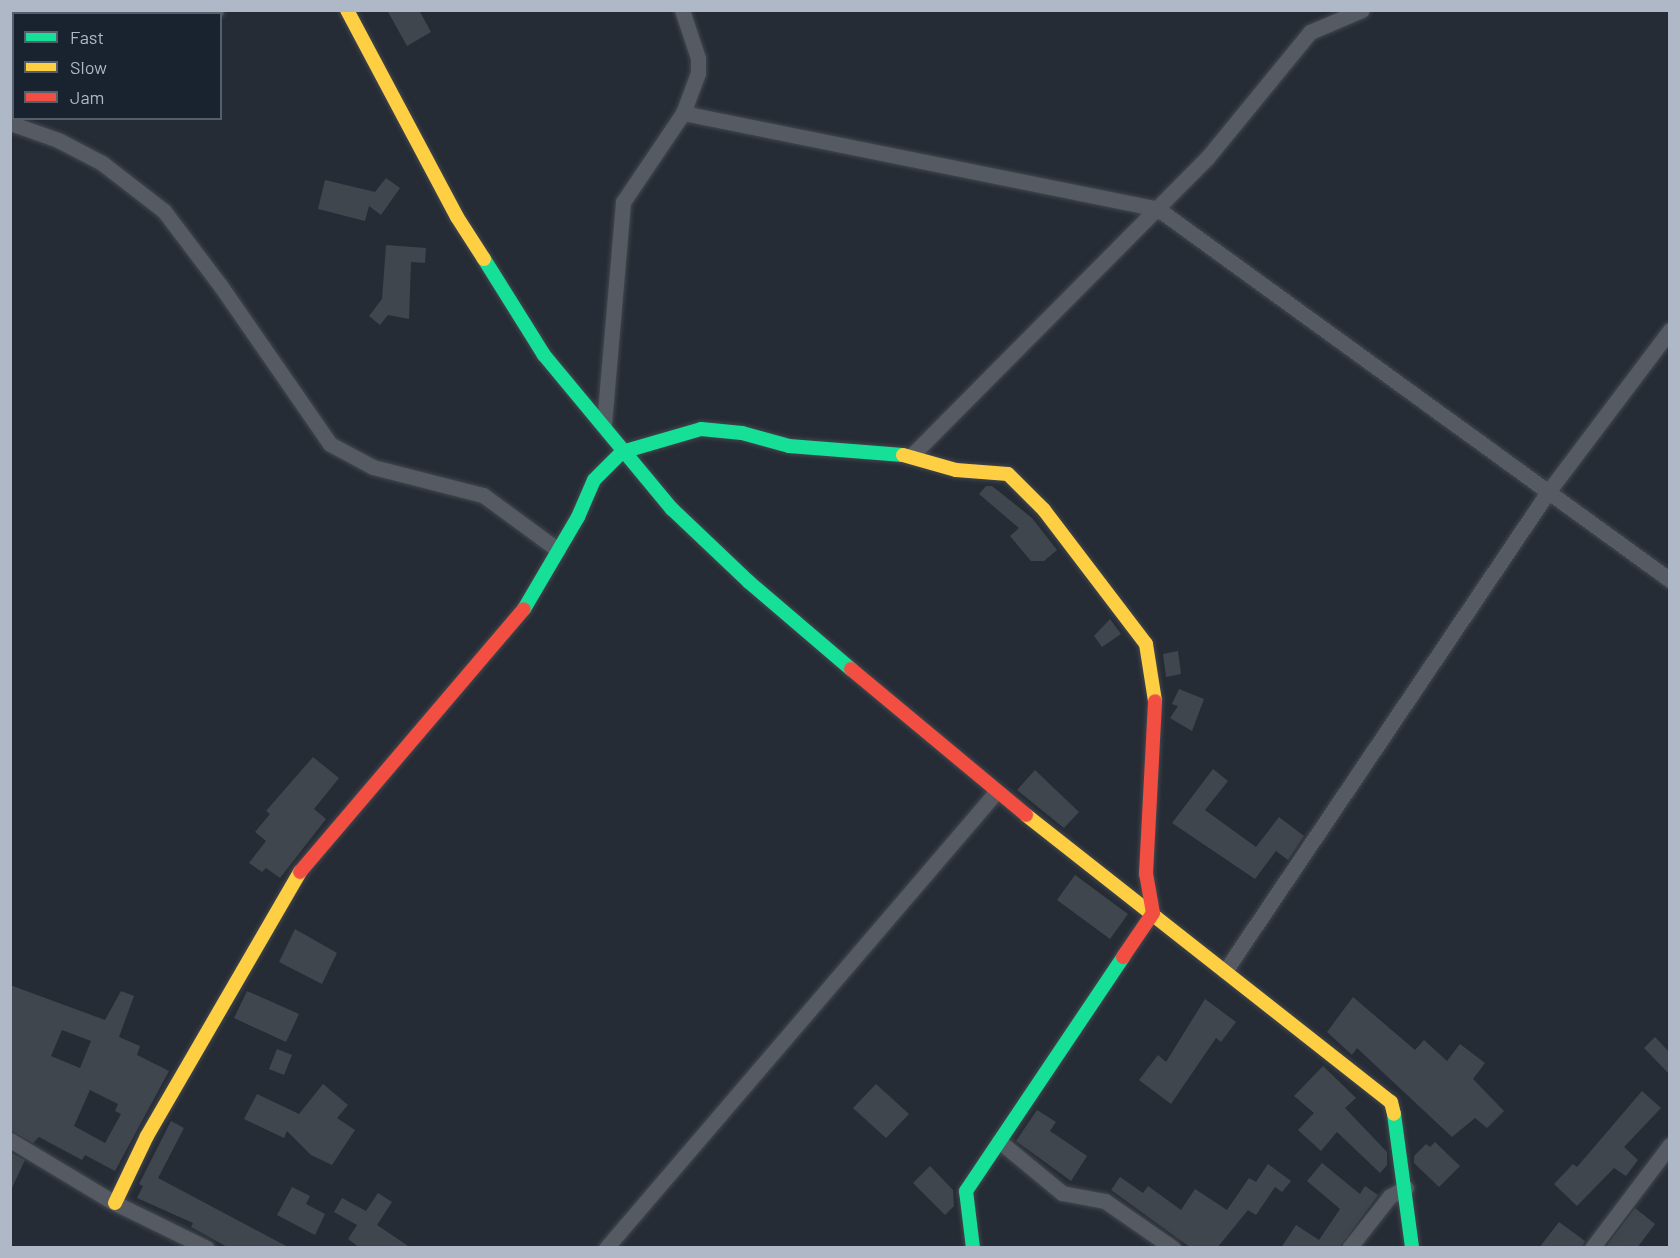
<!DOCTYPE html>
<style>
body{margin:0}
#map{position:relative;width:1680px;height:1258px;overflow:hidden;background:#262c35;font-family:Barlow,sans-serif}
div>[style]{position:absolute}
[style*='--x']{left:calc(var(--x)*1px);top:calc(var(--y)*1px);width:calc(var(--w)*1px);rotate:calc(var(--a)*1deg)}
.building>*{inset:0;background:#40464d}
.roads{filter:drop-shadow(0 0 2px #42474e) drop-shadow(0 0 2px #42474e)}
.street>*{height:15px;margin:-7.5px;padding:0 7.5px;transform-origin:7.5px;border-radius:7.5px;background:#565b63}
.fast>*{height:14px;margin:-7px;padding:0 7px;transform-origin:7px;border-radius:7px;background:#16e098}
.slow>*{height:14px;margin:-7px;padding:0 7px;transform-origin:7px;border-radius:7px;background:#ffcf43}
.jam>*{height:14px;margin:-7px;padding:0 7px;transform-origin:7px;border-radius:7px;background:#f24e42}
span{translate:-50% -50%;white-space:nowrap;text-align:center;line-height:1.15;-webkit-text-stroke:5px #19232f;paint-order:stroke}
.frame{position:absolute;inset:0;border:12px solid #afb8c7;pointer-events:none}
.legend{position:absolute;left:12px;top:12px;width:210px;height:108px;box-sizing:border-box;background:#19232f;border:2px solid #555f6c;margin:0;padding:8px 10px;list-style:none;font-size:18px;color:#afb8c7}
.legend li{display:flex;align-items:center;gap:12px;height:30px}
.legend b{width:30px;border:2px solid #555f6c}
</style>
<div id="map">
<div class="building">
<i style="clip-path:polygon(387px 10px,419px 10px,431px 32px,407px 46px)"></i>
<i style="clip-path:polygon(386px 178px,400px 188px,381px 215px,369px 206px,365px 221px,318px 209px,325px 180px,375px 192px)"></i>
<i style="clip-path:polygon(386px 245px,426px 248px,425px 263px,411px 262px,409px 319px,388px 315px,380px 325px,369px 316px,382px 299px)"></i>
<i style="clip-path:polygon(986px 486px,992px 486px,1032px 518px,1057px 550px,1044px 561px,1031px 561px,1010px 536px,1019px 528px,979px 494px)"></i>
<i style="clip-path:polygon(1110px 619px,1121px 634px,1102px 647px,1094px 636px)"></i>
<i style="clip-path:polygon(1178px 651px,1181px 674px,1166px 677px,1163px 654px)"></i>
<i style="clip-path:polygon(1179px 689px,1204px 699px,1192px 731px,1170px 718px,1178px 706px,1172px 704px)"></i>
<i style="clip-path:polygon(313px 757px,339px 778px,314px 809px,326px 819px,280px 878px,266px 868px,262px 872px,249px 863px,266px 841px,255px 832px,270px 814px,266px 811px)"></i>
<i style="clip-path:polygon(1213px 769px,1228px 781px,1205px 810px,1256px 847px,1279px 817px,1304px 836px,1288px 860px,1276px 851px,1255px 879px,1172px 823px)"></i>
<i style="clip-path:polygon(1035px 770px,1079px 812px,1064px 828px,1017px 790px)"></i>
<i style="clip-path:polygon(1075px 875px,1128px 914px,1110px 939px,1057px 900px)"></i>
<i style="clip-path:polygon(295px 929px,337px 953px,322px 984px,279px 962px)"></i>
<i style="clip-path:polygon(evenodd,10px 985px,105px 1020px,121px 991px,134px 996px,119px 1037px,140px 1046px,137px 1055px,169px 1071px,115px 1171px,85px 1155px,82px 1160px,39px 1137px,33px 1143px,10px 1130px,10px 985px,62px 1030px,91px 1041px,80px 1068px,51px 1056px,62px 1030px,10px 985px,90px 1090px,118px 1104px,115px 1111px,121px 1114px,105px 1143px,74px 1126px,90px 1090px)"></i>
<i style="clip-path:polygon(247px 991px,299px 1014px,286px 1042px,234px 1018px)"></i>
<i style="clip-path:polygon(1353px 997px,1415px 1050px,1424px 1040px,1447px 1061px,1460px 1044px,1485px 1063px,1473px 1079px,1504px 1111px,1487px 1128px,1475px 1118px,1452px 1137px,1357px 1048px,1352px 1055px,1327px 1032px)"></i>
<i style="clip-path:polygon(1205px 999px,1236px 1022px,1221px 1042px,1216px 1038px,1171px 1104px,1139px 1080px,1158px 1055px,1166px 1062px)"></i>
<i style="clip-path:polygon(1655px 1037px,1670px 1053px,1670px 1075px,1644px 1048px)"></i>
<i style="clip-path:polygon(277px 1049px,292px 1055px,284px 1075px,269px 1069px)"></i>
<i style="clip-path:polygon(1323px 1066px,1356px 1098px,1345px 1108px,1387px 1152px,1387px 1165px,1380px 1173px,1337px 1132px,1321px 1151px,1298px 1130px,1314px 1113px,1294px 1096px)"></i>
<i style="clip-path:polygon(323px 1084px,348px 1105px,337px 1118px,355px 1130px,332px 1165px,311px 1155px,287px 1131px,284px 1138px,244px 1119px,257px 1094px,299px 1114px)"></i>
<i style="clip-path:polygon(876px 1084px,909px 1114px,886px 1138px,853px 1108px)"></i>
<i style="clip-path:polygon(1642px 1091px,1661px 1108px,1624px 1147px,1638px 1160px,1626px 1176px,1614px 1168px,1577px 1206px,1554px 1184px,1573px 1164px,1577px 1167px)"></i>
<i style="clip-path:polygon(1037px 1110px,1056px 1122px,1050px 1131px,1087px 1156px,1071px 1181px,1016px 1141px)"></i>
<i style="clip-path:polygon(171px 1121px,184px 1128px,158px 1178px,290px 1248px,229px 1248px,191px 1227px,193px 1223px,137px 1198px,143px 1186px,139px 1184px)"></i>
<i style="clip-path:polygon(1435px 1142px,1460px 1166px,1439px 1187px,1414px 1163px,1414px 1156px,1426px 1144px,1430px 1147px)"></i>
<i style="clip-path:polygon(10px 1152px,25px 1160px,10px 1192px)"></i>
<i style="clip-path:polygon(1322px 1163px,1360px 1194px,1365px 1186px,1378px 1195px,1339px 1248px,1281px 1248px,1296px 1225px,1319px 1240px,1340px 1209px,1307px 1181px)"></i>
<i style="clip-path:polygon(1268px 1164px,1291px 1181px,1282px 1192px,1275px 1187px,1256px 1215px,1248px 1210px,1217px 1248px,1191px 1248px,1111px 1190px,1120px 1177px,1143px 1193px,1148px 1186px,1181px 1210px,1195px 1189px,1227px 1210px,1249px 1178px,1256px 1182px)"></i>
<i style="clip-path:polygon(930px 1166px,953px 1190px,954px 1206px,945px 1215px,913px 1183px)"></i>
<i style="clip-path:polygon(292px 1187px,310px 1196px,306px 1204px,325px 1214px,315px 1235px,277px 1215px)"></i>
<i style="clip-path:polygon(378px 1193px,392px 1202px,377px 1225px,411px 1248px,360px 1248px,348px 1239px,357px 1225px,334px 1212px,342px 1198px,366px 1211px)"></i>
<i style="clip-path:polygon(1635px 1208px,1655px 1224px,1637px 1248px,1605px 1248px)"></i>
<i style="clip-path:polygon(1559px 1222px,1585px 1241px,1582px 1248px,1539px 1248px)"></i>
</div>
<div class="roads">
<div class="street">
<i style="--x:207;--y:14;--w:10;--a:-24"></i>
<i style="--x:10;--y:80;--w:4;--a:-14"></i>
<i style="--x:683;--y:113;--w:485;--a:11.4"></i>
<i style="--x:1158;--y:209;--w:632;--a:35.93"></i>
<i style="--x:10;--y:123;--w:51;--a:19.5"></i>
<i style="--x:58;--y:140;--w:50;--a:27.6"></i>
<i style="--x:102;--y:163;--w:78;--a:37.7"></i>
<i style="--x:164;--y:211;--w:93;--a:52.9"></i>
<i style="--x:220;--y:285;--w:193;--a:55.3"></i>
<i style="--x:330;--y:444;--w:49;--a:28.1"></i>
<i style="--x:373;--y:467;--w:114;--a:14.3"></i>
<i style="--x:483;--y:495;--w:93;--a:36.3"></i>
<i style="--x:604;--y:424;--w:223;--a:-85.1"></i>
<i style="--x:623;--y:202;--w:107;--a:-56"></i>
<i style="--x:683;--y:113;--w:43;--a:-69.4"></i>
<i style="--x:698;--y:73;--w:15;--a:-90"></i>
<i style="--x:698;--y:58;--w:51;--a:-108.4"></i>
<i style="--x:911;--y:456;--w:420;--a:-45.2"></i>
<i style="--x:1207;--y:158;--w:163;--a:-50.7"></i>
<i style="--x:1310;--y:32;--w:56;--a:-22.9"></i>
<i style="--x:1225;--y:971;--w:578;--a:-56.01"></i>
<i style="--x:1548;--y:492;--w:203;--a:-53"></i>
<i style="--x:10;--y:1140;--w:122;--a:31"></i>
<i style="--x:115;--y:1203;--w:102;--a:26.1"></i>
<i style="--x:999;--y:1141;--w:82;--a:39.5"></i>
<i style="--x:1062;--y:1193;--w:44;--a:10.5"></i>
<i style="--x:1105;--y:1201;--w:83;--a:34.7"></i>
<i style="--x:606;--y:1248;--w:600;--a:-49.46"></i>
<i style="--x:1349;--y:1248;--w:66;--a:-51.7"></i>
<i style="--x:1390;--y:1196;--w:18;--a:-27"></i>
<i style="--x:1592;--y:1248;--w:129;--a:-52.9"></i>
</div>
<div class="fast">
<i style="--x:484;--y:259;--w:113;--a:58"></i>
<i style="--x:544;--y:355;--w:200;--a:50.3"></i>
<i style="--x:672;--y:509;--w:106;--a:43.5"></i>
<i style="--x:749;--y:582;--w:134;--a:40.5"></i>
<i style="--x:524;--y:609;--w:107;--a:-59.6"></i>
<i style="--x:578;--y:517;--w:40;--a:-66.6"></i>
<i style="--x:594;--y:480;--w:40;--a:-45"></i>
<i style="--x:622;--y:452;--w:82;--a:-16.2"></i>
<i style="--x:701;--y:429;--w:41;--a:5.6"></i>
<i style="--x:742;--y:433;--w:49;--a:15.5"></i>
<i style="--x:789;--y:446;--w:114;--a:4.5"></i>
<i style="--x:1394;--y:1114;--w:135;--a:82.3"></i>
<i style="--x:973;--y:1248;--w:57;--a:-97"></i>
<i style="--x:966;--y:1191;--w:282;--a:-56.1"></i>
</div>
<div class="slow">
<i style="--x:347;--y:10;--w:234;--a:62"></i>
<i style="--x:457;--y:217;--w:50;--a:57.3"></i>
<i style="--x:903;--y:455;--w:55;--a:15.8"></i>
<i style="--x:956;--y:470;--w:52;--a:4.4"></i>
<i style="--x:1008;--y:474;--w:51;--a:45"></i>
<i style="--x:1044;--y:510;--w:168;--a:52.7"></i>
<i style="--x:1146;--y:644;--w:58;--a:81"></i>
<i style="--x:1026;--y:815;--w:464;--a:38.2"></i>
<i style="--x:1391;--y:1102;--w:12;--a:76"></i>
<i style="--x:115;--y:1203;--w:74;--a:-64.5"></i>
<i style="--x:147;--y:1136;--w:305;--a:-59.9"></i>
</div>
<div class="jam">
<i style="--x:851;--y:669;--w:228;--a:39.8"></i>
<i style="--x:300;--y:872;--w:345;--a:-49.6"></i>
<i style="--x:1123;--y:957;--w:53;--a:-55.7"></i>
<i style="--x:1153;--y:913;--w:40;--a:-100"></i>
<i style="--x:1146;--y:874;--w:173;--a:-87"></i>
</div>
</div>
<div class="frame"></div>
<ul class="legend">
<li><b style="height:8px;background:#16e098"></b>Fast</li>
<li><b style="height:8px;background:#ffcf43"></b>Slow</li>
<li><b style="height:8px;background:#f24e42"></b>Jam</li>
</ul>
</div>
